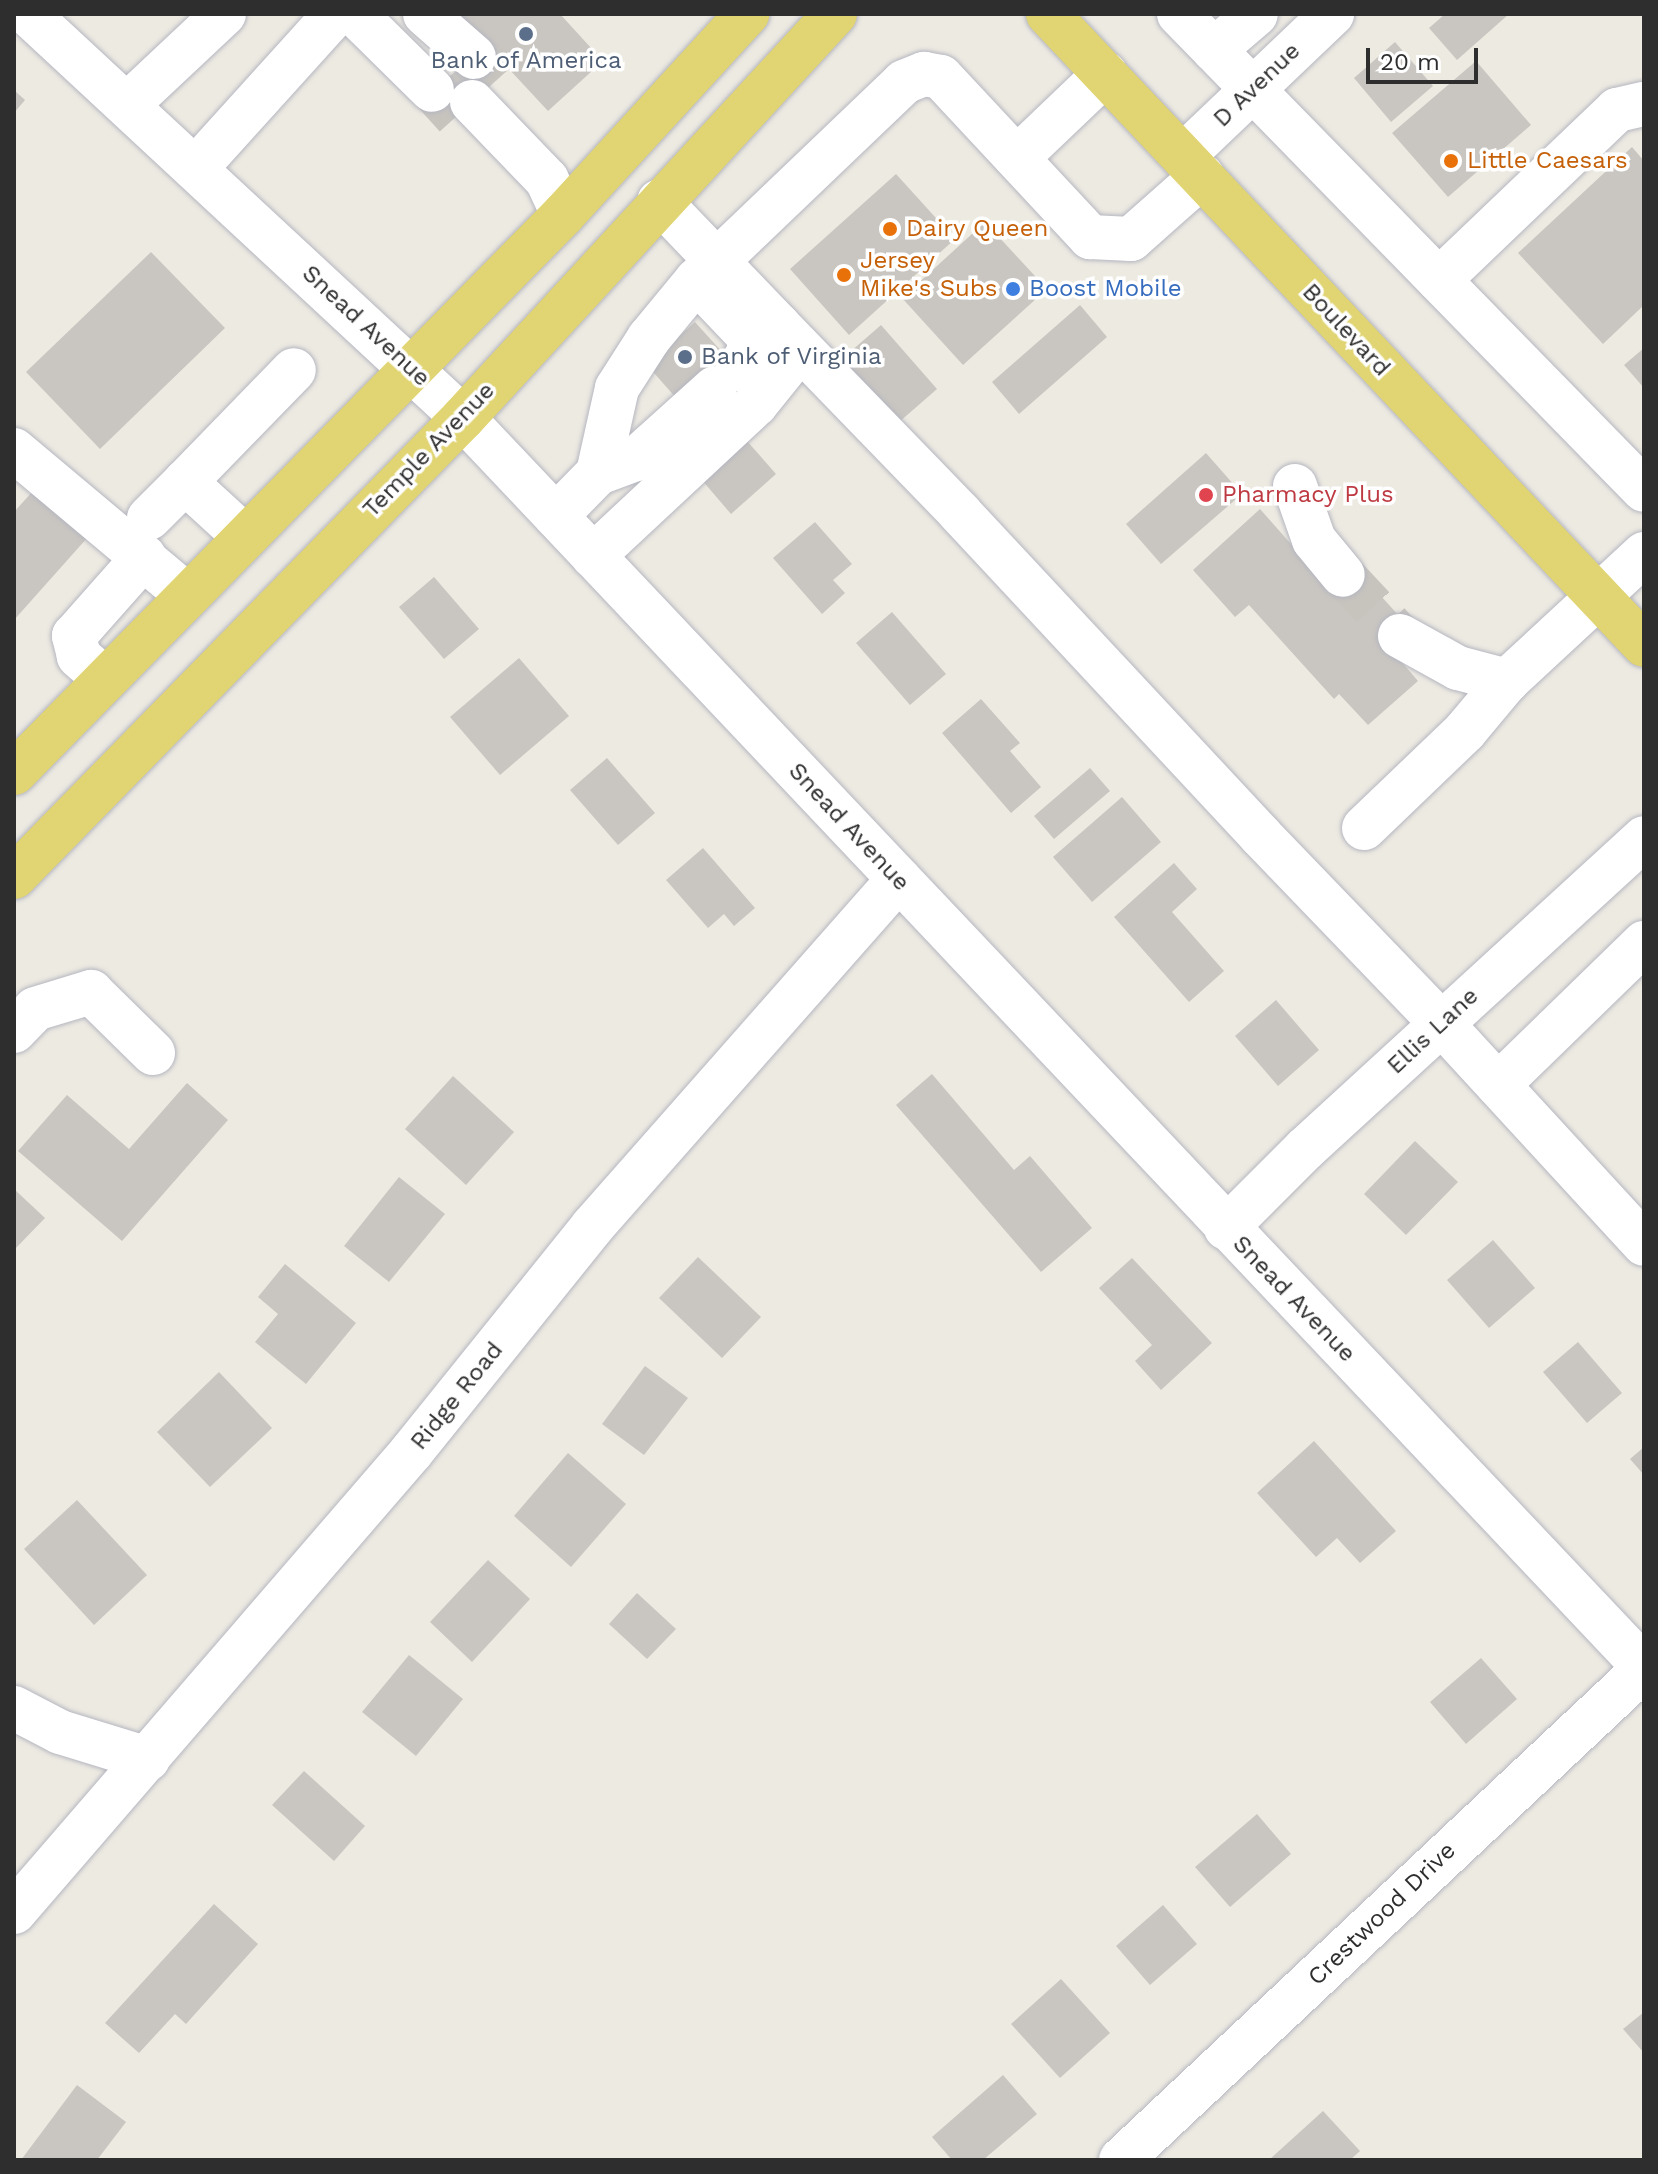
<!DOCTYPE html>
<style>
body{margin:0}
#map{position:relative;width:1658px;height:2174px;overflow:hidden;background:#edeae2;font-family:"Work Sans",sans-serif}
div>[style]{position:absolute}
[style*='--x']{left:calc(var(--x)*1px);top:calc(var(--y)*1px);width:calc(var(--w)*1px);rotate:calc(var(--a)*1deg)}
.building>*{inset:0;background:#c9c6c1}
.minor-tunnel>*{height:44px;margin-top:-22px;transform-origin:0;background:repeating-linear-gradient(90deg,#c7c4be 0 44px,transparent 0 66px)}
.roads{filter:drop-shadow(0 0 2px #b5b6c0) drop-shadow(0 0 2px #b5b6c0)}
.minor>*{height:44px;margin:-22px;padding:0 22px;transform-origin:22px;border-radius:22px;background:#fff}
.major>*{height:44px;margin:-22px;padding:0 22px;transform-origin:22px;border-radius:22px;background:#e1d473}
.dots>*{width:22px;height:22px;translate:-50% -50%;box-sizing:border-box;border:4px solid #fff;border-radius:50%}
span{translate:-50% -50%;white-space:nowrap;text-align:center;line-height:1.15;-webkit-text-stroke:7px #fff;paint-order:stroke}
.service-label{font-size:24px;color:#4e5e75}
.left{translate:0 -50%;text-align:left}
.street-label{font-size:24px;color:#2e2e2e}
.food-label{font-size:24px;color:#c56008}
.shop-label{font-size:24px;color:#366cbe}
.health-label{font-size:24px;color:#be3a42}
.frame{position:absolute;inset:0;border:16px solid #2e2e2e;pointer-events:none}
.scale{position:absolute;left:1366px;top:48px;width:112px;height:36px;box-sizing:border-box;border:4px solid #2e2e2e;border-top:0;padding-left:10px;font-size:24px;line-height:28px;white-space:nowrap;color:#2e2e2e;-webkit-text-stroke:6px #fff;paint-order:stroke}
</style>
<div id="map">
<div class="building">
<i style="clip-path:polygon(457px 14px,560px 14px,603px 61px,548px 111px,509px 69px,456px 117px,432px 90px,474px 57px)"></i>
<i style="clip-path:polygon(1445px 14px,1509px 14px,1457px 60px,1429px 28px)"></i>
<i style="clip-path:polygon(1395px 42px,1433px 86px,1391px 122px,1354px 78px)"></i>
<i style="clip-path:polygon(1476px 61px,1531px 125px,1448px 197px,1392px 133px)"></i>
<i style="clip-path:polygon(14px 90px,25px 100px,14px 113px)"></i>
<i style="clip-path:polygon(1632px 147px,1644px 161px,1644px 305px,1603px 344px,1518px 253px)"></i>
<i style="clip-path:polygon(896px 174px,955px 239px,849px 335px,790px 269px)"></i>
<i style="clip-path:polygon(985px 222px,1047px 289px,963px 365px,902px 298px)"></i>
<i style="clip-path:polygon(151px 252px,225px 328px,100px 449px,26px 372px)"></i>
<i style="clip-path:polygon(1080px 305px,1107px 337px,1019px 414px,992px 382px)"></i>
<i style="clip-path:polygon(695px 322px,743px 375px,677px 399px,647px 365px)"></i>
<i style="clip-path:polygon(881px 325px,937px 389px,898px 423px,842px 359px)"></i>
<i style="clip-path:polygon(1644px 348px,1644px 388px,1624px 365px)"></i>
<i style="clip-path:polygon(740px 433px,776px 474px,731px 514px,695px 472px)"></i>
<i style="clip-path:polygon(1206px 453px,1242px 494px,1161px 564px,1126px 524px)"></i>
<i style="clip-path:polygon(42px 481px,96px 528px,14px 620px,14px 512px)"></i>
<i style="clip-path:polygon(1260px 509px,1329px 587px,1353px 565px,1409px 627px,1388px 646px,1418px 681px,1368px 725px,1339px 694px,1334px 699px,1249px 605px,1235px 617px,1193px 570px)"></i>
<i style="clip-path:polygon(815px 522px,852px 564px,833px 580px,845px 593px,822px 614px,773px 558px)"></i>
<i style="clip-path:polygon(434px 577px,479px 629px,444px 659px,399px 607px)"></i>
<i style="clip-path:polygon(892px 612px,946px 674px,910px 705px,856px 643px)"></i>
<i style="clip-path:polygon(519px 658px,569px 716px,500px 775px,450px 717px)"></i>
<i style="clip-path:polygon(981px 699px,1020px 743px,1010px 751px,1041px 787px,1011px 813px,942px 733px)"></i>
<i style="clip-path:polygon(607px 758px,655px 813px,618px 845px,570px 790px)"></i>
<i style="clip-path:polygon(1090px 768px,1110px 791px,1054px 839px,1034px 816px)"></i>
<i style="clip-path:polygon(1122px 797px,1161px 842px,1092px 902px,1053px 857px)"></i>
<i style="clip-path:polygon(703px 848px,755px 908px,734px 926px,724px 914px,708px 928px,666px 880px)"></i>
<i style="clip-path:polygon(1174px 863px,1197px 889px,1172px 912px,1224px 971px,1189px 1002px,1114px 917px)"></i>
<i style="clip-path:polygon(1276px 1000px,1319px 1050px,1278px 1086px,1235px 1036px)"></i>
<i style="clip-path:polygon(932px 1074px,1014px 1170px,1030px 1156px,1092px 1228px,1041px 1272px,896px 1105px)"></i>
<i style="clip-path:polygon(453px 1076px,514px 1132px,466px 1185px,405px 1129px)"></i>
<i style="clip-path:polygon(187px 1083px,228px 1120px,122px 1241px,18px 1151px,67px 1095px,129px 1149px)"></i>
<i style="clip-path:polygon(1415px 1141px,1458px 1182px,1406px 1235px,1364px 1194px)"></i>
<i style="clip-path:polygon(399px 1177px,445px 1214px,389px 1282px,344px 1246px)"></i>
<i style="clip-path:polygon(14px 1189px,45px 1218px,14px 1250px)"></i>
<i style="clip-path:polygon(1493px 1240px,1535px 1288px,1489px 1328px,1447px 1280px)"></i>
<i style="clip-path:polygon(698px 1257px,761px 1317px,722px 1358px,659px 1298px)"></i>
<i style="clip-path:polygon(1132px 1258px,1212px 1343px,1161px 1390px,1135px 1361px,1152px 1345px,1099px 1288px)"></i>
<i style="clip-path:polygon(285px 1264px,356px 1323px,306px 1384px,255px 1342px,278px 1314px,258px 1297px)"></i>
<i style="clip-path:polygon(1578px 1342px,1622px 1393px,1587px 1423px,1543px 1372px)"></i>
<i style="clip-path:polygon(645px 1366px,688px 1398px,644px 1455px,602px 1424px)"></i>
<i style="clip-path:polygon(219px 1372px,272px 1428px,210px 1487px,157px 1432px)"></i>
<i style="clip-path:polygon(1314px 1441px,1396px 1531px,1360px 1563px,1337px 1538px,1316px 1557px,1257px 1493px)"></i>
<i style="clip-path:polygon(1644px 1447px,1644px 1475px,1630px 1459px)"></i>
<i style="clip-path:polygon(568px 1453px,626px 1504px,571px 1567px,514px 1516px)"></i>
<i style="clip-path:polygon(77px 1500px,147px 1575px,94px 1625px,24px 1549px)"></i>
<i style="clip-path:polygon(488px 1560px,530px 1599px,472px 1662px,430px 1622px)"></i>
<i style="clip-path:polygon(637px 1593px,676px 1629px,647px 1659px,609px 1624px)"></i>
<i style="clip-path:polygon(409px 1655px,463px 1699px,416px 1756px,362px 1712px)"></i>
<i style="clip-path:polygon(1481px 1658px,1517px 1699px,1466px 1744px,1430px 1702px)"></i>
<i style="clip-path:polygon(304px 1771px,365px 1826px,334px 1861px,272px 1805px)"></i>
<i style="clip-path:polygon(1257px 1814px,1291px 1854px,1230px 1907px,1195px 1867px)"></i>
<i style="clip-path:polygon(214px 1904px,258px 1944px,186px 2024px,175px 2014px,139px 2053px,105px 2023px)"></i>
<i style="clip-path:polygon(1163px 1905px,1197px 1944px,1150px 1985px,1116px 1946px)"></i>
<i style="clip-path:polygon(1061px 1979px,1110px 2033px,1060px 2078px,1011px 2024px)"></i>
<i style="clip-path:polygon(1644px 2012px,1644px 2053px,1623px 2029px)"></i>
<i style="clip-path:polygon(1003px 2075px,1037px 2114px,983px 2160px,952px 2160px,932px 2137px)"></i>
<i style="clip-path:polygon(77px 2085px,126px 2122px,97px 2160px,21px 2160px)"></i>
<i style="clip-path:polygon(1323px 2111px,1360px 2151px,1350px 2160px,1269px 2160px)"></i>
</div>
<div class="minor-tunnel">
<i style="--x:474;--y:57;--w:31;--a:50"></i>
<i style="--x:432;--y:90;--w:36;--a:48"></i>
<i style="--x:1343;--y:575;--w:83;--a:46.9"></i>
</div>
<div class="roads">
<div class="minor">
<i style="--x:28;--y:14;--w:594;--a:42.88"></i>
<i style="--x:463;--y:418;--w:1719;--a:46.6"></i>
<i style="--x:355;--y:14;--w:108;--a:44.6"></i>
<i style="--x:425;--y:14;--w:65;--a:41.3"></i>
<i style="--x:1179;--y:14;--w:665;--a:45.67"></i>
<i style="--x:1214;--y:50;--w:55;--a:-40.6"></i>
<i style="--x:472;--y:102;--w:108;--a:46.1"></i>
<i style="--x:547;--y:180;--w:38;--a:65"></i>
<i style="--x:127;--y:105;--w:133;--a:-43.2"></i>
<i style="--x:1183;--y:156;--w:206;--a:-43.6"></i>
<i style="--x:1017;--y:158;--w:122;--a:-43.7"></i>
<i style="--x:196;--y:168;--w:207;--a:-47.9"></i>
<i style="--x:1439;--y:280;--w:246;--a:-43.7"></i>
<i style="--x:1617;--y:110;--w:28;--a:-13"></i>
<i style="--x:710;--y:295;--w:54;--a:46.5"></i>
<i style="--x:747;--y:334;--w:12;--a:76"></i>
<i style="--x:750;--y:346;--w:13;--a:108"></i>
<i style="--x:746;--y:358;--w:14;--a:129"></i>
<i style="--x:779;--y:326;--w:260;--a:45.9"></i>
<i style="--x:960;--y:513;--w:440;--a:47"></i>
<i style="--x:1260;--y:835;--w:261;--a:46.1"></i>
<i style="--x:1441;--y:1023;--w:300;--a:47.4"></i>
<i style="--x:14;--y:450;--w:226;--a:40"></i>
<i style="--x:598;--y:473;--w:40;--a:-20.2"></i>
<i style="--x:636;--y:459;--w:106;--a:-41.9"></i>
<i style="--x:1295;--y:486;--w:57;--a:70.6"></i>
<i style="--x:1314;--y:540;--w:45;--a:50.4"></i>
<i style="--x:556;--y:516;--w:60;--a:-45.7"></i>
<i style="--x:598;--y:473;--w:87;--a:-77.4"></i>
<i style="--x:617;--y:388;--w:59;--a:-57.4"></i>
<i style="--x:649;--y:338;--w:74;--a:-50.5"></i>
<i style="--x:696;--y:281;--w:288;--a:-43.7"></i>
<i style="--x:904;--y:82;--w:22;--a:-22"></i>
<i style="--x:924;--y:74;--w:17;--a:10"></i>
<i style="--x:941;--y:77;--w:219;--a:47"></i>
<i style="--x:1090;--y:237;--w:41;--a:2.8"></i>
<i style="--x:1131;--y:239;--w:95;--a:-41.6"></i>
<i style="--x:149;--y:518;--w:51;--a:-45"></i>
<i style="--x:244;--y:536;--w:80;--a:-137.5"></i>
<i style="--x:185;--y:482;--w:156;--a:-45.8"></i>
<i style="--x:593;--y:556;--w:223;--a:-43"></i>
<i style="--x:756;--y:404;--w:53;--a:-51.2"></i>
<i style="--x:789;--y:363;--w:38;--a:-105"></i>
<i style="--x:779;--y:326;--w:173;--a:-133.8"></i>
<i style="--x:1400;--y:636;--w:66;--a:28.9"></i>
<i style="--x:1458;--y:668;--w:51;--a:14.9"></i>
<i style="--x:105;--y:679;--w:35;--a:-139"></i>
<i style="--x:79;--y:656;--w:21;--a:-104"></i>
<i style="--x:74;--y:636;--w:106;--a:-48.5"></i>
<i style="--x:1364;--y:828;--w:140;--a:-43.8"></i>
<i style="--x:1465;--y:731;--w:65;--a:-50"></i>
<i style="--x:1507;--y:681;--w:187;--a:-42.8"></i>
<i style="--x:14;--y:1031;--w:30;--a:-46"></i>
<i style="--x:35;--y:1009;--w:59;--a:-16.9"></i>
<i style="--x:91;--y:992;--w:87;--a:44.5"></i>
<i style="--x:1498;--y:1085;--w:204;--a:-44.2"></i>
<i style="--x:1226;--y:1228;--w:112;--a:-45"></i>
<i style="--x:1305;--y:1149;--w:460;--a:-42.5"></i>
<i style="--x:14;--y:1708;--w:52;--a:27.6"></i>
<i style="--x:60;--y:1732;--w:92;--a:17.1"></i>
<i style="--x:14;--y:1912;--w:609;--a:-49.19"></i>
<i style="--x:412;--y:1451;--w:287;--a:-51.2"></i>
<i style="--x:592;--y:1227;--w:464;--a:-48.6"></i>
<i style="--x:1121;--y:2160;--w:717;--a:-43.19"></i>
</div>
<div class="major">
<i style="--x:1048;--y:14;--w:868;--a:46.63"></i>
<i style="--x:14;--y:773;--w:783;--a:-45.47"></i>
<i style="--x:563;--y:215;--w:273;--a:-47.5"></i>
<i style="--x:14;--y:877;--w:642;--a:-45.63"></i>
<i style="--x:463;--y:418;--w:549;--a:-47.36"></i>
</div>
</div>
<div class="dots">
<i style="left:526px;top:34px;background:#5c6f8a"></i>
<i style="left:1451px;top:161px;background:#e8710a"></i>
<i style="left:890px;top:229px;background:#e8710a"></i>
<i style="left:844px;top:275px;background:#e8710a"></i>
<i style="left:1013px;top:289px;background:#3f7fe0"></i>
<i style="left:685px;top:357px;background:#5c6f8a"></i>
<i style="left:1206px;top:495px;background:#e0444e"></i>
</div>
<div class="service-label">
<span style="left:526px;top:61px">Bank of America</span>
<span class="left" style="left:701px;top:357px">Bank of Virginia</span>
</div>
<div class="street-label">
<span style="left:1257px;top:85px;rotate:-44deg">D Avenue</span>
<span style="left:366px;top:326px;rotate:43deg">Snead Avenue</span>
<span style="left:1346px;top:330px;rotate:47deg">Boulevard</span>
<span style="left:429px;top:450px;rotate:-46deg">Temple Avenue</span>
<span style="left:849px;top:827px;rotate:47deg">Snead Avenue</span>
<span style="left:1433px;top:1031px;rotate:-43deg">Ellis Lane</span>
<span style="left:1294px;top:1299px;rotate:46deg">Snead Avenue</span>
<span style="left:457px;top:1396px;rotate:-51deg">Ridge Road</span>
<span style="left:1382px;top:1914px;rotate:-44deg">Crestwood Drive</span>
</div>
<div class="food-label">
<span class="left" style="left:1467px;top:161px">Little Caesars</span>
<span class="left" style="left:906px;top:229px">Dairy Queen</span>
<span class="left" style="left:860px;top:275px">Jersey<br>Mike's Subs</span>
</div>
<div class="shop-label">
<span class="left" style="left:1029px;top:289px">Boost Mobile</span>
</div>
<div class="health-label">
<span class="left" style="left:1222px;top:495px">Pharmacy Plus</span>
</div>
<div class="frame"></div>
<div class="scale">20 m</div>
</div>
